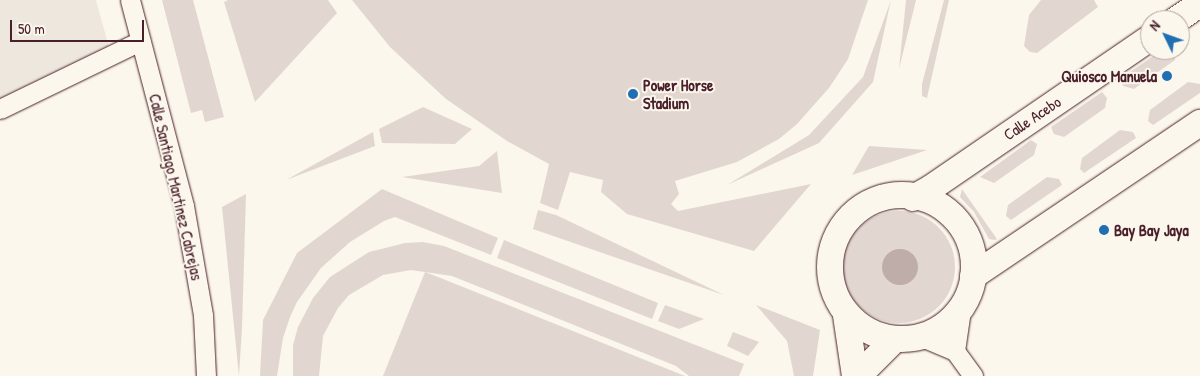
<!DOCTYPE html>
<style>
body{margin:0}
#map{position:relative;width:1200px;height:376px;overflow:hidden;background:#fbf7ec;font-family:"Patrick Hand",sans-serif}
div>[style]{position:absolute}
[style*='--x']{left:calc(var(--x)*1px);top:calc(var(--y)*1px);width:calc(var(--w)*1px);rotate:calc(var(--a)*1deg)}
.built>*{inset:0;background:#eee7de}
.green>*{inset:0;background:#e2d7d0}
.round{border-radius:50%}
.water>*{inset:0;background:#bfadaa}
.roads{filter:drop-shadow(0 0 1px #4a1f2b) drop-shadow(0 0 1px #4a1f2b)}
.street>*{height:19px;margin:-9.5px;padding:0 9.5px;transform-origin:9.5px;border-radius:9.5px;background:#fbf7ec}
.secondary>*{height:26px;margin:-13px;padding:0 13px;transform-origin:13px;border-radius:13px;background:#fbf7ec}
.secondary>.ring{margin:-13px;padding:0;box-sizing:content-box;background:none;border:26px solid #fbf7ec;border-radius:50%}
.dots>*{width:14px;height:14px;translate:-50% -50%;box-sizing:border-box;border:2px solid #fbf7ec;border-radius:50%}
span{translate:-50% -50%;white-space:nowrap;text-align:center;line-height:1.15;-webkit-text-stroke:4px #fbf7ec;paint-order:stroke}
.poi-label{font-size:16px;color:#4a1f2b;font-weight:700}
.right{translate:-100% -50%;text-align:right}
.left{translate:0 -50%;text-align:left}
.street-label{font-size:16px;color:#4a1f2b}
.north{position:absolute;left:1140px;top:10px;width:50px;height:50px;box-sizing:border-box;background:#fbf7ec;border:1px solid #b4a19f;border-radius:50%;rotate:312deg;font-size:14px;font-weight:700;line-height:20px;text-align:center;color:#4a1f2b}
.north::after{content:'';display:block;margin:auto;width:18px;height:22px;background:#1f6fb2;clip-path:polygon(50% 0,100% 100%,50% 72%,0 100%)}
.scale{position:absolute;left:10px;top:20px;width:134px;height:22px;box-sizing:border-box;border:2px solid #4a1f2b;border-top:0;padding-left:6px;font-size:15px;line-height:18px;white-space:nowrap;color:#4a1f2b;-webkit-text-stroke:4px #fbf7ec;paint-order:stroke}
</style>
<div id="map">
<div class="built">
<i style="clip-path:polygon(0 0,96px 0,110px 51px,0 107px)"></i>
</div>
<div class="green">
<i style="clip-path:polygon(162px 0,193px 0,224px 117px,205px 122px,202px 110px,191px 113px)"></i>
<i style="clip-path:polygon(228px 0,328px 0,337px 13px,255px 102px,224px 2px)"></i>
<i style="clip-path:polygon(352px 0,868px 0,848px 59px,829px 88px,797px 124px,779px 139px,737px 162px,675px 181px,679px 194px,671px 204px,678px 211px,811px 184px,754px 251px,627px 214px,601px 192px,603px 180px,570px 172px,558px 210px,540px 203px,549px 164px,507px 141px,446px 99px,390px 47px)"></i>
<i style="clip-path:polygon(891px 0,873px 82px,819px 143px,727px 185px,809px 135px,863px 77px)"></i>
<i style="clip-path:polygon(906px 0,916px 0,899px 69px)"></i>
<i style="clip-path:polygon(944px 0,949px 0,927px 98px,922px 96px,922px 84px)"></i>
<i style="clip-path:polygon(1041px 0,1094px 0,1098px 7px,1037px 53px,1030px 52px,1024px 46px,1029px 15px)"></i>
<i style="clip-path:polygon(1162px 50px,1177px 50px,1175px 60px,1134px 89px,1123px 86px,1120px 79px)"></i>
<i style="clip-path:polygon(1188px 82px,1200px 84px,1200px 93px,1153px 125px,1148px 121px,1150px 110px)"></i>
<i style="clip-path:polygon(1102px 92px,1107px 98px,1105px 108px,1064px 137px,1054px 134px,1051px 127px)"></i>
<i style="clip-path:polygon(423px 107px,472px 129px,455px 144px,382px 143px,379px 129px)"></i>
<i style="clip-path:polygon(1120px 130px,1133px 132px,1136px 138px,1084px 173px,1080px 169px,1082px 158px)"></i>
<i style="clip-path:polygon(373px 132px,375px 146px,286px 180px)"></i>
<i style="clip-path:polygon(1031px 140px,1037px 144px,1034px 155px,994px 183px,980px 177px)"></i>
<i style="clip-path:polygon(869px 146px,927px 150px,852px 175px)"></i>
<i style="clip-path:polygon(497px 151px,502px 193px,402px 177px,479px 166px)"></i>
<i style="clip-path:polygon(1047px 177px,1059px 179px,1062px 185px,1011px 220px,1006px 216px,1008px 205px)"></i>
<i style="clip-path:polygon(382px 189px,498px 238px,491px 255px,395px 217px,384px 221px,350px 242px,321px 268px,297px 302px,290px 317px,283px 338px,277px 376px,260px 376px,263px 320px,297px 253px)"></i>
<i style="clip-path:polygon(962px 189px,997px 239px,995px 240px,989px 239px,974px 212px,960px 197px)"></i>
<i style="clip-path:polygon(246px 194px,242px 328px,239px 376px,222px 207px)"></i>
<i style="clip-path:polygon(538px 210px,556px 215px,724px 295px,533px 229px)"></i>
<i class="round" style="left:843px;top:211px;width:112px;height:112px"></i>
<i style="clip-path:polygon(504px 240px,658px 303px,652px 319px,497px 258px)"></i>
<i style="clip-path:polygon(423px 242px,444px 246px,744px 364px,739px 376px,689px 376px,676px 366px,452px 276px,411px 270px,383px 275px,349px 295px,338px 308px,323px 336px,319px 376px,293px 376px,293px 345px,298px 327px,313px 298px,330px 277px,369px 252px,405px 243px)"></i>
<i style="clip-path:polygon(425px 272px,438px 277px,685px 376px,383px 376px)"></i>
<i style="clip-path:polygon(665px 305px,704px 319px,679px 329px,658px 321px)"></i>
<i style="clip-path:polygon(756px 305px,820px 330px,813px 376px,794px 376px,787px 341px)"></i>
<i style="clip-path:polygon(733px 332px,759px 342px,748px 356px,727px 346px)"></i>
</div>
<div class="water">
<i class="round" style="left:882px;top:249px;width:36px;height:36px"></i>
</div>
<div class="roads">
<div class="street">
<i style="--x:130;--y:0;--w:213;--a:75.3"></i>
<i style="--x:184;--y:206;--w:111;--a:80.1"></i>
<i style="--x:203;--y:315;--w:61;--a:87.2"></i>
<i style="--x:0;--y:109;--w:156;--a:-25.9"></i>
<i style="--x:922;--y:337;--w:36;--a:23"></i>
<i style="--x:955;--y:351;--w:41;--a:-81.7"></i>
<i style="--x:955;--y:351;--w:31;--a:54"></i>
</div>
<div class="secondary">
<i style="--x:1176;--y:20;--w:29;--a:-34"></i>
<i class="ring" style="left:830px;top:195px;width:118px;height:118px"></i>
<i style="--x:913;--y:198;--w:21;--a:-29"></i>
<i style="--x:931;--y:188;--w:265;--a:-34.4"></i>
<i style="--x:973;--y:276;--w:274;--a:-34"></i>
<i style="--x:846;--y:315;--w:62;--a:81.6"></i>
<i style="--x:858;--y:376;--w:52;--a:-45"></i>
</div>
</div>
<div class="dots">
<i style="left:1167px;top:76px;background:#1f6fb2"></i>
<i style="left:633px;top:94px;background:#1f6fb2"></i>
<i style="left:1104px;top:230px;background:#1f6fb2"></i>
</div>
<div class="poi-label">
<span class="right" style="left:1157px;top:76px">Quiosco Manuela</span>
<span class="left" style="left:643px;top:94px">Power Horse<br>Stadium</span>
<span class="left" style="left:1114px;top:230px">Bay Bay Jaya</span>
</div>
<div class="street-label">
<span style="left:1032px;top:118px;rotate:-34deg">Calle Acebo</span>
<span style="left:176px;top:187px;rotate:77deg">Calle Santiago Martinez Cabrejas</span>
</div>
<div class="north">N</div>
<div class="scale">50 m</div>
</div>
